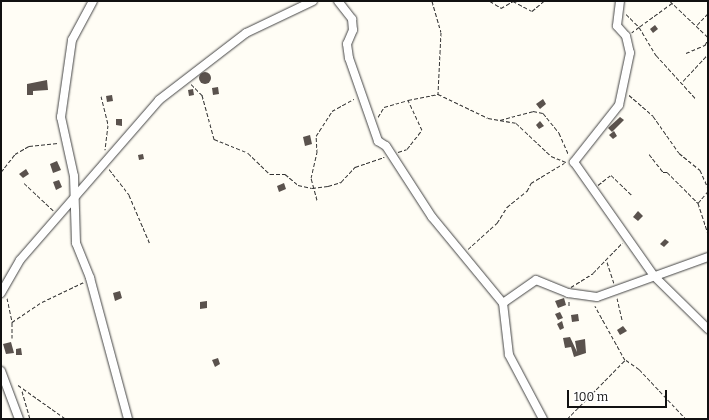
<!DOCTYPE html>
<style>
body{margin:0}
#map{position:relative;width:709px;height:420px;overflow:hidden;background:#fffdf5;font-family:Bitter,serif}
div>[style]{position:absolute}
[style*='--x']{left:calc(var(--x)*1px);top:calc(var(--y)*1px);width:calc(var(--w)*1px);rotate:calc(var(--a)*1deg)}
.building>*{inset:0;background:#5a524d}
.round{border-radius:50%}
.path>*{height:1px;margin-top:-0.5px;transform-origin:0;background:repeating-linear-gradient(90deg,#333 0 4px,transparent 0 6px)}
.roads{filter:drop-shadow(0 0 1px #444) drop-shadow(0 0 1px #444)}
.minor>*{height:8px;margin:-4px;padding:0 4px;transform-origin:4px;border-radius:4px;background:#fff}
span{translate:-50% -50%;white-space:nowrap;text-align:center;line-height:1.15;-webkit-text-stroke:4px #fff;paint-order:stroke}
.frame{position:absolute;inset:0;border:2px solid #111;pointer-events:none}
.scale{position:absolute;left:567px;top:390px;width:100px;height:18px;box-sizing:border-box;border:2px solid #111;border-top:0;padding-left:5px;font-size:12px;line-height:14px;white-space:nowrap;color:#111;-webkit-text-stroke:3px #fff;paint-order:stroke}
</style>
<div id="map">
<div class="building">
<i style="clip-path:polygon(655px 25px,658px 29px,653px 33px,650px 29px)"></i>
<i class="round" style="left:199px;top:72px;width:12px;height:12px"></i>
<i style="clip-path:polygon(47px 80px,48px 90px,33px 91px,33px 95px,27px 95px,27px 84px)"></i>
<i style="clip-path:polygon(218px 87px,219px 94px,213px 95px,212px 88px)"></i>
<i style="clip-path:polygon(193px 89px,194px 95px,189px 96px,188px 90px)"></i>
<i style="clip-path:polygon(112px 95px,113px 101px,107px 102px,106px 96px)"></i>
<i style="clip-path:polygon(543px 99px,546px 104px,540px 109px,536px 104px)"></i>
<i style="clip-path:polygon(620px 117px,624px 120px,612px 132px,608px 128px)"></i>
<i style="clip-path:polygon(116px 119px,122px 119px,122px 126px,116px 125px)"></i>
<i style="clip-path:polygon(540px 121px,544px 126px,539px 129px,536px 125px)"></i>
<i style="clip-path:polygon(614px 131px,617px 136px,613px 139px,609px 135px)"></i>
<i style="clip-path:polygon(310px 135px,312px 144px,305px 146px,303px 137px)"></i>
<i style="clip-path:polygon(143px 154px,144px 159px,139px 160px,138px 155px)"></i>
<i style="clip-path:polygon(57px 161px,61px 170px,53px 173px,50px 164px)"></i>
<i style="clip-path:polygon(26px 169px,29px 174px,23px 178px,19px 174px)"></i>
<i style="clip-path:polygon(59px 180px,62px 187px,56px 190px,53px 182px)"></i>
<i style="clip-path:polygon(284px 183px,286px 189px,279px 192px,277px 186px)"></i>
<i style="clip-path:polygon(638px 211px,643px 216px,638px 221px,633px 217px)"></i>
<i style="clip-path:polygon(665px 239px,669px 242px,664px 247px,660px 244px)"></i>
<i style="clip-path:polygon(120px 291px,122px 298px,115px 301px,113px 293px)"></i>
<i style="clip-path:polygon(564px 298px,566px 305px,558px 308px,555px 301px)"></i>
<i style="clip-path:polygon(207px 301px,207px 308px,200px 309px,200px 302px)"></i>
<i style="clip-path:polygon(560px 312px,563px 318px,558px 320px,555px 314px)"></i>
<i style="clip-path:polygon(578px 314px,579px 321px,572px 322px,571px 315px)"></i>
<i style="clip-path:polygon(562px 321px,564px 328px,560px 330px,557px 324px)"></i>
<i style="clip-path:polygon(623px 326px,627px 331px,620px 335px,617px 330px)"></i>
<i style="clip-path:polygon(570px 337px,577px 352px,575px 341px,585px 339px,586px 353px,574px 357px,571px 347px,565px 348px,563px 338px)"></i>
<i style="clip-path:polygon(11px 342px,14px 353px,6px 354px,3px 344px)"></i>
<i style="clip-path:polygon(21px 348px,22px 355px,16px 355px,16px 349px)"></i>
<i style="clip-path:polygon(218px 358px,220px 364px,215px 367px,212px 360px)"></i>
</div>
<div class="path">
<i style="--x:432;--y:1;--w:32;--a:74"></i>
<i style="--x:441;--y:32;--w:62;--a:92.8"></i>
<i style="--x:438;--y:94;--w:55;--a:25.6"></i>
<i style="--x:488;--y:118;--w:28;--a:10"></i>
<i style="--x:516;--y:123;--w:48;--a:43.3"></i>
<i style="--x:551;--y:156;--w:16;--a:22"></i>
<i style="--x:490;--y:1;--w:13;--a:32"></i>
<i style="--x:501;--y:8;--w:14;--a:-30"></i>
<i style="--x:513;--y:1;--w:21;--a:28"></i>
<i style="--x:532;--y:11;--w:16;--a:-40"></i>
<i style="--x:670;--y:1;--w:52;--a:43.5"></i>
<i style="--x:672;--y:3;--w:41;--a:144"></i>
<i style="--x:639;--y:27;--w:33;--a:59"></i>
<i style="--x:656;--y:55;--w:59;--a:47.7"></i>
<i style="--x:626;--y:14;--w:18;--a:45"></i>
<i style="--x:639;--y:27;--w:9;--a:144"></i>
<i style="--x:697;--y:25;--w:16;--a:-47"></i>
<i style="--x:686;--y:53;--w:21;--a:-23"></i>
<i style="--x:705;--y:45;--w:7;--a:-63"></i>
<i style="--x:683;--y:81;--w:37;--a:-47"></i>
<i style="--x:191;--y:84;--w:16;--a:45"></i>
<i style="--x:202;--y:95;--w:46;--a:74.7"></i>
<i style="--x:214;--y:139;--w:37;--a:22"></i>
<i style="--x:248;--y:153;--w:30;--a:44"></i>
<i style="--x:270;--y:174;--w:15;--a:0"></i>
<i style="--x:285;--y:174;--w:17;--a:40"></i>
<i style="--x:298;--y:185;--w:14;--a:12"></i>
<i style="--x:312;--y:188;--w:16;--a:-7"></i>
<i style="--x:328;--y:186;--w:14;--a:-17"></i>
<i style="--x:341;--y:182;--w:21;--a:-47"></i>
<i style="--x:355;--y:167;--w:31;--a:-19"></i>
<i style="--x:629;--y:95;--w:32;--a:41"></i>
<i style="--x:653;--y:116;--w:45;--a:54.9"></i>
<i style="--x:679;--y:153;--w:27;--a:39"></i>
<i style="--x:700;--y:170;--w:20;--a:66"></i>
<i style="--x:101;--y:96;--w:30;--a:76"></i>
<i style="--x:108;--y:125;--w:25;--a:97"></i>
<i style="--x:378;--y:117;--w:12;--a:-59"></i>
<i style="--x:384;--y:107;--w:25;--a:-16"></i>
<i style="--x:500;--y:120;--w:34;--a:-15"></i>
<i style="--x:533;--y:111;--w:10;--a:11"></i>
<i style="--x:543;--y:113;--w:26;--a:51"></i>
<i style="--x:559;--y:133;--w:24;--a:66"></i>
<i style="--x:398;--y:152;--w:9;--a:-18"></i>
<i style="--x:407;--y:149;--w:24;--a:-52"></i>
<i style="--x:422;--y:130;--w:33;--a:-115"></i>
<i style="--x:408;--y:100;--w:31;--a:-11"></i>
<i style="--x:649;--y:154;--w:23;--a:52"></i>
<i style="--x:663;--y:172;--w:4;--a:0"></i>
<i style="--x:667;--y:172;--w:44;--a:45"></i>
<i style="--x:698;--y:203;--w:32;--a:72"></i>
<i style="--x:109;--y:169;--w:33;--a:52"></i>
<i style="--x:129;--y:195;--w:53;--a:66.8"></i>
<i style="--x:1;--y:172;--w:23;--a:-52"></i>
<i style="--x:15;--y:154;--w:16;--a:-30"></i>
<i style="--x:29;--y:146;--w:29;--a:-6"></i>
<i style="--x:24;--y:183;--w:40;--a:43"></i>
<i style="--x:598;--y:185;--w:16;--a:-38"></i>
<i style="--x:611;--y:175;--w:29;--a:44"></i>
<i style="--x:317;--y:200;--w:23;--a:-105"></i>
<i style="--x:311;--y:178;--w:26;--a:-77"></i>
<i style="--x:317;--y:153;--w:17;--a:-93"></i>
<i style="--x:316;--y:136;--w:30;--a:-57"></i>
<i style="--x:332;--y:111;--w:25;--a:-29"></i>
<i style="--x:698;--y:203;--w:16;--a:-50"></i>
<i style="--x:468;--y:249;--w:39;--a:-42"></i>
<i style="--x:497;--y:223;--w:19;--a:-58"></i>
<i style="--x:507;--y:207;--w:26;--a:-39"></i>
<i style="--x:527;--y:191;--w:9;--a:-63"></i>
<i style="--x:531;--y:183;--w:39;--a:-31"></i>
<i style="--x:607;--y:262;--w:22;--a:72"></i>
<i style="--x:571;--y:287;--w:26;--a:-32"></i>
<i style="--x:593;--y:273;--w:42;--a:-46"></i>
<i style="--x:7;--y:298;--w:25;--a:78"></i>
<i style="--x:12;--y:322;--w:36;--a:-34"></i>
<i style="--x:42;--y:302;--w:47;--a:-25.5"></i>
<i style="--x:617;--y:298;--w:23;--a:77"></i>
<i style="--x:569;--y:301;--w:6;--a:90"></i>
<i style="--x:12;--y:338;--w:16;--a:-90"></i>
<i style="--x:626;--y:360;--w:16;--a:35"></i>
<i style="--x:639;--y:369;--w:69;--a:46.8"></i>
<i style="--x:18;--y:385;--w:59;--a:35.3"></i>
<i style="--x:22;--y:391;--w:29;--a:74"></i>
<i style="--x:567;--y:419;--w:83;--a:-45.5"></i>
<i style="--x:625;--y:360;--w:62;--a:-119.1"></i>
</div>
<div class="roads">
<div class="minor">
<i style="--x:93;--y:1;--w:44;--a:118.3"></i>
<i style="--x:72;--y:40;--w:78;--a:98.1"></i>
<i style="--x:61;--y:117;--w:60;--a:77.6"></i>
<i style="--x:74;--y:176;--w:67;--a:88.3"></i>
<i style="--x:76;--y:243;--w:38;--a:68"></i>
<i style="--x:90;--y:278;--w:146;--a:74.9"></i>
<i style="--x:338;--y:1;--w:23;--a:52"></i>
<i style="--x:352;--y:19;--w:11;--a:85"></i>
<i style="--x:353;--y:30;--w:15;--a:113"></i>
<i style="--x:347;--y:44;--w:14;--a:82"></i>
<i style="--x:349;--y:58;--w:88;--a:70.7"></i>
<i style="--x:378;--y:141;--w:9;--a:32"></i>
<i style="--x:386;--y:146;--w:85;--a:57.1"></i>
<i style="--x:432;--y:217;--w:112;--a:50.5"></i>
<i style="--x:503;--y:303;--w:52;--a:83.4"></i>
<i style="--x:509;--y:355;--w:72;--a:62"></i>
<i style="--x:620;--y:1;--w:25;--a:97"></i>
<i style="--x:617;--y:26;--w:13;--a:48"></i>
<i style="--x:626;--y:36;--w:17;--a:77"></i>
<i style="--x:630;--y:53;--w:53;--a:101.9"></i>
<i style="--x:619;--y:105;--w:73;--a:128.3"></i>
<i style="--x:574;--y:162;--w:139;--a:54.9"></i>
<i style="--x:654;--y:276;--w:76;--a:44.5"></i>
<i style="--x:1;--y:293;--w:38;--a:-60"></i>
<i style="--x:20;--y:260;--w:212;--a:-49"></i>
<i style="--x:159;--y:100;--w:110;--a:-37.6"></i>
<i style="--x:246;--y:33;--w:74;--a:-25.5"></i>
<i style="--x:503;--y:303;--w:40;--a:-34.9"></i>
<i style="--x:536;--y:280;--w:35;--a:22"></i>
<i style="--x:568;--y:293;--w:29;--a:8"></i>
<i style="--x:597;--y:297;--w:118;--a:-19.8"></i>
<i style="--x:1;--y:371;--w:51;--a:69.4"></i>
</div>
</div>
<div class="frame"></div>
<div class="scale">100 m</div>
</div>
